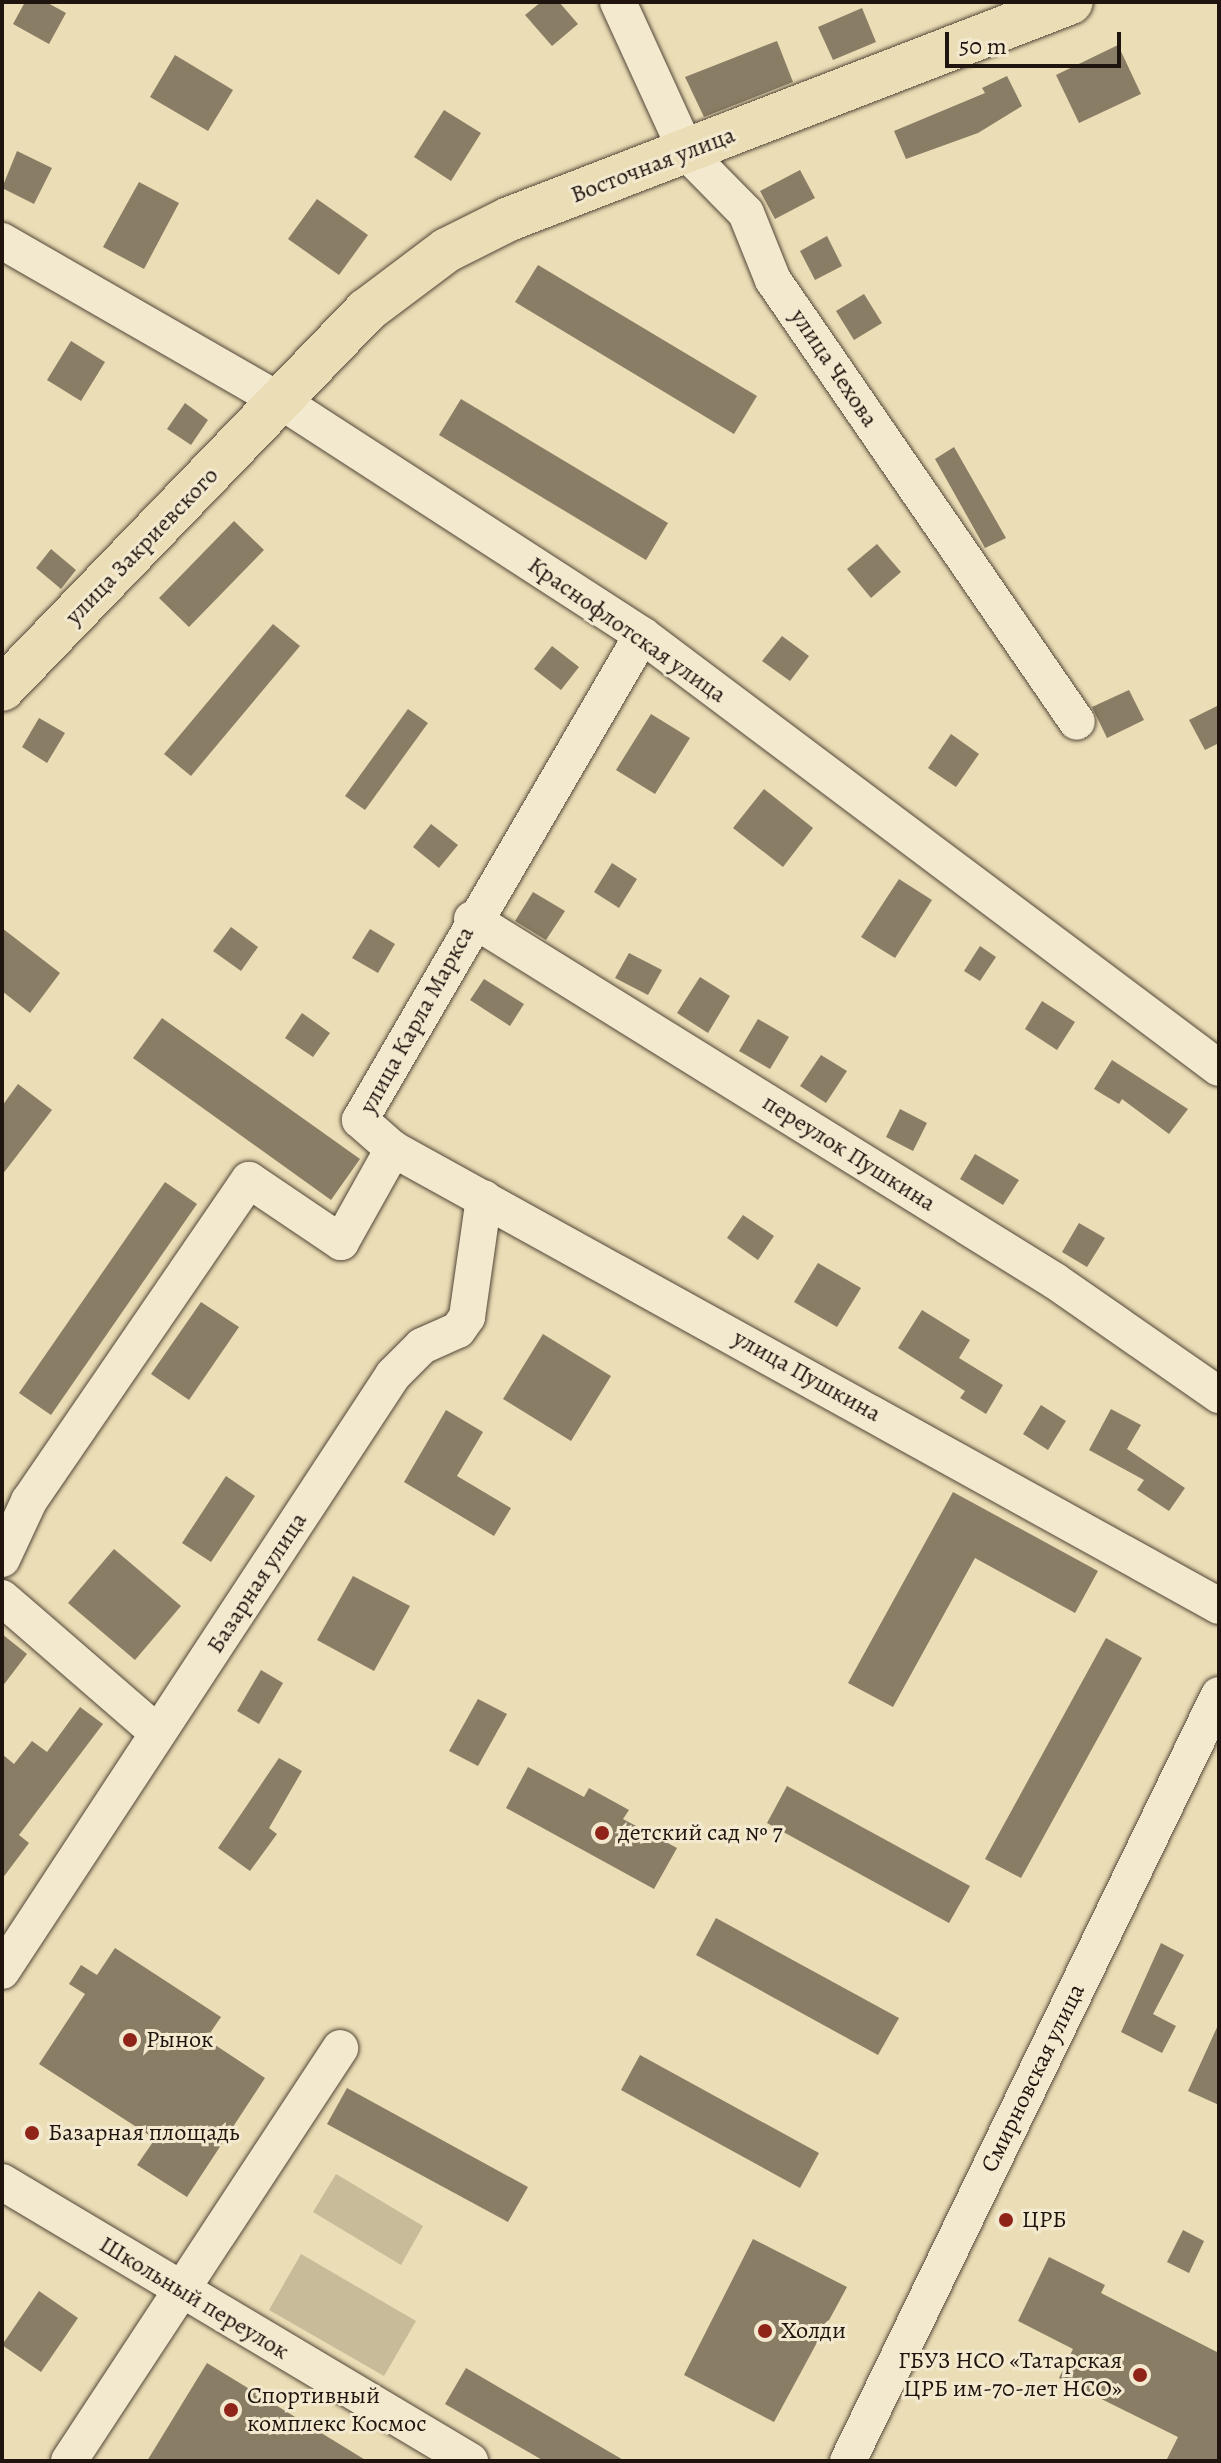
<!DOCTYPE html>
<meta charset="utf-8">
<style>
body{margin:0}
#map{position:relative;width:1221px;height:2463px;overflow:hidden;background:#ebddb5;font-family:Alegreya,serif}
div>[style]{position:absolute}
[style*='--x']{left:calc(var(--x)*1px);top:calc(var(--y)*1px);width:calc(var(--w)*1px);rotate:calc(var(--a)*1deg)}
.green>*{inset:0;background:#c8bb99}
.building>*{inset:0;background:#897d65}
.roads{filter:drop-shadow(0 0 2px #524638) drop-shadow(0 0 2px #524638)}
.minor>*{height:36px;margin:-18px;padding:0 18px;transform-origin:18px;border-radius:18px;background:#f2e9cf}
.major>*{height:44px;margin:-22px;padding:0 22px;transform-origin:22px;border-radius:22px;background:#ebddb5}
.dots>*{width:22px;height:22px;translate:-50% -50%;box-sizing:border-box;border:4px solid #f2e9cf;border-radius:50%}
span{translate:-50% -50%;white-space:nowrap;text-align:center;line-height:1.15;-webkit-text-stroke:6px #f2e9cf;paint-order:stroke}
.street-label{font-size:24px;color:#1f140e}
.poi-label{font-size:24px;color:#1f140e}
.left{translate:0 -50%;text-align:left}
.right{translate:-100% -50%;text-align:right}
.frame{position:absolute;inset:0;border:4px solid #1f140e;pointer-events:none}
.scale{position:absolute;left:945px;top:32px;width:176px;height:36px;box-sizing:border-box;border:4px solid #1f140e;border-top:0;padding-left:10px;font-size:24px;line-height:28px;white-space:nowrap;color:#1f140e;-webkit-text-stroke:6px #f2e9cf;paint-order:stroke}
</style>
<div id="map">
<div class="green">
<i style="clip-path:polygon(336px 2174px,423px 2226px,401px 2265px,313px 2212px)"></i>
<i style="clip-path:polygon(301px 2254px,416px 2321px,384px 2376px,269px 2310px)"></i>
</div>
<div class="building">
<i style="clip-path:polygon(25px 2px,46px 2px,66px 13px,49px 44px,13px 24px)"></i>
<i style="clip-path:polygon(541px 2px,559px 2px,578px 24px,552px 46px,525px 15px)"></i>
<i style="clip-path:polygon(862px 8px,876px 42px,833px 60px,818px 27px)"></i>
<i style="clip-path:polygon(777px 41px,793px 82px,704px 117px,685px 77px)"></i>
<i style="clip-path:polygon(1118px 45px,1141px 94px,1079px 123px,1056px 75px)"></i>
<i style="clip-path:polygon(175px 55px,233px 90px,208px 131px,150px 97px)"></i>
<i style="clip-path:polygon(1007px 76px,1022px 106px,978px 133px,906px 159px,894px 131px,985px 93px,982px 88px)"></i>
<i style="clip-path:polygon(444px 110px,481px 133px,451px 181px,414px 157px)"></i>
<i style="clip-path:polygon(17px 151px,52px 168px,34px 204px,2px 188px)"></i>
<i style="clip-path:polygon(800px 170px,815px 198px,775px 219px,760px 191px)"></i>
<i style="clip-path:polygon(139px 182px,179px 203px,144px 269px,103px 247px)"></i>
<i style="clip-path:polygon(317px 199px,368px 235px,339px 275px,288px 239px)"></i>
<i style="clip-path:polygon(827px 236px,842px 266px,815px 280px,800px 251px)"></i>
<i style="clip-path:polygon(538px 265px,757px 396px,734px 434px,515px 302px)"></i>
<i style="clip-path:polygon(864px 294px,882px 323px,854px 340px,836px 311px)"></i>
<i style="clip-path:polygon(71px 341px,105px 362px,81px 401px,47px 380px)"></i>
<i style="clip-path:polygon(461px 399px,668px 523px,646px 560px,439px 435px)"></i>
<i style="clip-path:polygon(185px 403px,208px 420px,191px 445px,167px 429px)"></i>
<i style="clip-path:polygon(954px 447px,1006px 538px,985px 548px,935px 459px)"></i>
<i style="clip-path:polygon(234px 521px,264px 550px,189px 627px,159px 598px)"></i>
<i style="clip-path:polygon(877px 544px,901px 572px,871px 598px,847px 569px)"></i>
<i style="clip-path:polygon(51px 549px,76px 570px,61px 589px,36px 568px)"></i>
<i style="clip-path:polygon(273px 624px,300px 646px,191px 776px,164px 754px)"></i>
<i style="clip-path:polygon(782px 636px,809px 656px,790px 681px,762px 661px)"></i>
<i style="clip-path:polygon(552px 646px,579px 667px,561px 690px,534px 669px)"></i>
<i style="clip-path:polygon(1129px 690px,1144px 720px,1107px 738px,1092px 707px)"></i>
<i style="clip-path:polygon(1219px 705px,1219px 743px,1205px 750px,1189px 720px)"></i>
<i style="clip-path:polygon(408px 709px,428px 723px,365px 810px,345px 796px)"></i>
<i style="clip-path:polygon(651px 714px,690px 738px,655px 794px,616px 770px)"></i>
<i style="clip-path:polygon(39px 718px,65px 733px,47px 763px,22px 747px)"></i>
<i style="clip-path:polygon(951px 734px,979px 754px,956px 787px,928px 768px)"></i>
<i style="clip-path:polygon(764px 789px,813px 828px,783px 867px,733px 828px)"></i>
<i style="clip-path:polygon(431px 824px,458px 845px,439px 868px,413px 847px)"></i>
<i style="clip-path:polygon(612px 863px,637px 879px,619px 908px,594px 892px)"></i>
<i style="clip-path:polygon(899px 879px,932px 900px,895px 958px,861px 937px)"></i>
<i style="clip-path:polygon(533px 892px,565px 911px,546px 940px,515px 921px)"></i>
<i style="clip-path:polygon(231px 927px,258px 947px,241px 971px,213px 951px)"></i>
<i style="clip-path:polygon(2px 928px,60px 973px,30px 1013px,2px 991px)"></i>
<i style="clip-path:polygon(370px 929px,395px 944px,378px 973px,352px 958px)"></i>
<i style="clip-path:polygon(980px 946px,996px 957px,980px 981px,964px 971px)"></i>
<i style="clip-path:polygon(629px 953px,662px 970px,648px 995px,615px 978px)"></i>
<i style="clip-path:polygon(700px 977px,730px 996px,708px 1033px,677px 1013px)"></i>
<i style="clip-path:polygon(484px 979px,524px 1004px,510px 1026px,470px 1000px)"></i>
<i style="clip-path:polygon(1042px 1001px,1075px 1022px,1057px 1050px,1025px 1029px)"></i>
<i style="clip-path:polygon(302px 1013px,330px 1033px,313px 1057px,285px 1038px)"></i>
<i style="clip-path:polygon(162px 1018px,360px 1159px,331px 1200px,133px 1058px)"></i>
<i style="clip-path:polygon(758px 1019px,789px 1037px,770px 1069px,739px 1051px)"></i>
<i style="clip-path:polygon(821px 1055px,847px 1071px,826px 1103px,800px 1086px)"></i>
<i style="clip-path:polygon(1112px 1060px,1188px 1109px,1169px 1134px,1122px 1099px,1119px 1104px,1094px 1089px)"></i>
<i style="clip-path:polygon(18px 1084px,52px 1110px,2px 1175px,2px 1106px)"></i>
<i style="clip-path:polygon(900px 1109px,927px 1123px,913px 1151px,886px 1137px)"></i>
<i style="clip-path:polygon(975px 1154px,1019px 1180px,1003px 1205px,960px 1179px)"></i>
<i style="clip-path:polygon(165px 1182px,197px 1204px,51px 1415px,19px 1393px)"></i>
<i style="clip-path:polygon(743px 1215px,774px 1236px,758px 1260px,727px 1238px)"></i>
<i style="clip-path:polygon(1079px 1223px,1105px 1238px,1087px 1267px,1062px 1252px)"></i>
<i style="clip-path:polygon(818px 1263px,861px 1288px,837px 1327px,794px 1302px)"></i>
<i style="clip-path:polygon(201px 1302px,239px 1327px,189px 1400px,151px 1374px)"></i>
<i style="clip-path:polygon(922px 1310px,970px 1340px,959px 1358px,1003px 1385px,986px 1414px,960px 1398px,965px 1391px,898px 1348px)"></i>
<i style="clip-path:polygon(543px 1334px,611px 1376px,571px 1441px,503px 1399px)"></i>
<i style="clip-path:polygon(1041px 1405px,1066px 1421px,1048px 1450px,1023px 1434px)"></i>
<i style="clip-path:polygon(1111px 1409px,1141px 1425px,1127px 1449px,1185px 1488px,1169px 1511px,1137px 1490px,1144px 1480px,1089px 1450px)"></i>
<i style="clip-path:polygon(446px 1410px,483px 1432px,457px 1476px,511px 1508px,494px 1536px,404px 1482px)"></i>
<i style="clip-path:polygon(226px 1476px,255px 1496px,211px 1562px,182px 1543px)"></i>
<i style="clip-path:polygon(953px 1492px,1098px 1571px,1075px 1613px,975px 1558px,893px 1707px,848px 1683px)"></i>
<i style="clip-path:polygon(114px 1549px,181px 1606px,135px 1660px,68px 1603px)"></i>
<i style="clip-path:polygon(353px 1576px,410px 1606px,374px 1671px,317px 1640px)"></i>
<i style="clip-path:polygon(2px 1634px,27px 1654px,2px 1687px)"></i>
<i style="clip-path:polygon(1106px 1638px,1142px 1658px,1021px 1878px,985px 1859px)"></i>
<i style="clip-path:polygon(261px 1670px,283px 1683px,259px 1724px,237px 1711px)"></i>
<i style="clip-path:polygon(478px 1699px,507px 1714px,478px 1766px,449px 1751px)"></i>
<i style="clip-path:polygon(80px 1707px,103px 1724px,19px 1835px,29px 1843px,2px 1879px,2px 1754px,14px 1764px,32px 1741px,47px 1752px)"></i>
<i style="clip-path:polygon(279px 1758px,302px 1771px,269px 1828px,277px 1834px,250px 1871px,218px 1848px)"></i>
<i style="clip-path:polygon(528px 1767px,584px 1797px,589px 1788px,629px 1810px,623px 1819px,677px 1848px,654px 1889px,506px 1808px)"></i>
<i style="clip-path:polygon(787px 1786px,970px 1886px,949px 1923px,767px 1823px)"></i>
<i style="clip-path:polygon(716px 1918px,899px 2018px,878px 2055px,696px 1955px)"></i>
<i style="clip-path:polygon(1161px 1943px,1184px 1955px,1153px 2014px,1176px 2026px,1162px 2053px,1121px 2032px)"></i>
<i style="clip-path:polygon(115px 1948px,221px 2017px,206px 2039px,265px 2078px,187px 2197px,137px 2165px,155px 2139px,39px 2064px,85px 1994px,69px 1984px,81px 1965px,97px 1975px)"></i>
<i style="clip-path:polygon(1219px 2023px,1219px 2105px,1188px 2091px)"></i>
<i style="clip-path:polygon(640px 2055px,819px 2153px,800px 2188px,621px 2090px)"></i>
<i style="clip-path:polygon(347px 2088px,528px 2187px,508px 2222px,327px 2124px)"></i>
<i style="clip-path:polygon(1183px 2230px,1204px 2241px,1189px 2273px,1167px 2262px)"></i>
<i style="clip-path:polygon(753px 2239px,847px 2287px,774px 2422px,684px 2375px)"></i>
<i style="clip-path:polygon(1049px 2257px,1105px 2285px,1101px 2293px,1219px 2353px,1219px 2461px,1166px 2461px,1178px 2437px,1059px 2378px,1073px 2349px,1018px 2321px)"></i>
<i style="clip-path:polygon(39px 2291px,78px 2318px,41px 2372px,2px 2345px)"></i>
<i style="clip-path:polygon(207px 2363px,367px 2461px,147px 2461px)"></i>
<i style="clip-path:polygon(466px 2368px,625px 2461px,544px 2461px,445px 2404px)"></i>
</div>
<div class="roads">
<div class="minor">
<i style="--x:618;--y:2;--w:166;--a:65.4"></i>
<i style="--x:687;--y:153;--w:84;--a:45.5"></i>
<i style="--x:746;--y:213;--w:72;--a:68.1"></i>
<i style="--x:773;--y:280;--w:536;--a:55.48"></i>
<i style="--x:2;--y:241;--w:323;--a:29.9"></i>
<i style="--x:282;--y:402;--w:429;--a:32.9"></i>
<i style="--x:642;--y:635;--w:721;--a:36.89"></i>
<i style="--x:472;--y:919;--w:686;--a:31.84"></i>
<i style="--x:1055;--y:1281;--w:200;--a:34.8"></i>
<i style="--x:393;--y:1149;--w:944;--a:28.95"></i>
<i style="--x:2;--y:1559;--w:64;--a:-65"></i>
<i style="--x:29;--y:1501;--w:389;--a:-55.6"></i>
<i style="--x:249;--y:1180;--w:111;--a:34"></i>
<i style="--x:341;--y:1242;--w:107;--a:-60.8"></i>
<i style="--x:393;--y:1149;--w:44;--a:-138.7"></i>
<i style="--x:360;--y:1120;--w:561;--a:-59.82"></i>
<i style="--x:2;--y:1598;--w:206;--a:40.9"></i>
<i style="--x:2;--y:1971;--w:713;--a:-56.73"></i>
<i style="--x:393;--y:1375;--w:41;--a:-45"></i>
<i style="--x:422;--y:1346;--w:39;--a:-24"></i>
<i style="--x:458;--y:1330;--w:16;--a:-55"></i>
<i style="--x:467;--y:1317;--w:120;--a:-81.9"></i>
<i style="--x:2;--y:2182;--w:545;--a:30.8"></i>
<i style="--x:69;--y:2461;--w:494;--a:-56.7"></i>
<i style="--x:848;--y:2461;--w:851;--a:-64.16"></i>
</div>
<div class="major">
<i style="--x:2;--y:689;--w:526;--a:-46.08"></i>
<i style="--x:367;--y:310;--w:100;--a:-36.9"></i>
<i style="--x:447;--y:250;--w:69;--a:-26.6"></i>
<i style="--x:509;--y:219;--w:602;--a:-21.11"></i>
</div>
</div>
<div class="dots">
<i style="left:602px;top:1833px;background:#8f2418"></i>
<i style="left:130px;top:2040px;background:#8f2418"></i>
<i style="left:32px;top:2133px;background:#8f2418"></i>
<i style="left:1006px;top:2220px;background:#8f2418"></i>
<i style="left:765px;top:2331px;background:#8f2418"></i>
<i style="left:1140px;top:2375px;background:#8f2418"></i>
<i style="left:231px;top:2410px;background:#8f2418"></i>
</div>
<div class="street-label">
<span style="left:653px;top:165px;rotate:-21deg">Восточная улица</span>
<span style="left:834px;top:368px;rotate:56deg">улица Чехова</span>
<span style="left:142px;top:546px;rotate:-46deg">улица Закриевского</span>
<span style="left:627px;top:630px;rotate:35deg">Краснофлотская улица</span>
<span style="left:417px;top:1020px;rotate:-61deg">улица Карла Маркса</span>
<span style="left:849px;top:1153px;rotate:32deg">переулок Пушкина</span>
<span style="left:807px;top:1376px;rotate:29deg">улица Пушкина</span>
<span style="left:257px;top:1583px;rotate:-57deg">Базарная улица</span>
<span style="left:1033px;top:2078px;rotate:-64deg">Смирновская улица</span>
<span style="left:194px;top:2298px;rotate:31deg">Школьный переулок</span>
</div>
<div class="poi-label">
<span class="left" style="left:618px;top:1833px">детский сад № 7</span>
<span class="left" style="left:146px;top:2040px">Рынок</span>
<span class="left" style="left:48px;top:2133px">Базарная площадь</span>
<span class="left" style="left:1022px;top:2220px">ЦРБ</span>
<span class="left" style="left:781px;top:2331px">Холди</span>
<span class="right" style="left:1122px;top:2375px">ГБУЗ НСО «Татарская<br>ЦРБ им-70-лет НСО»</span>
<span class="left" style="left:247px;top:2410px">Спортивный<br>комплекс Космос</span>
</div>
<div class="frame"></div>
<div class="scale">50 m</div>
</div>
